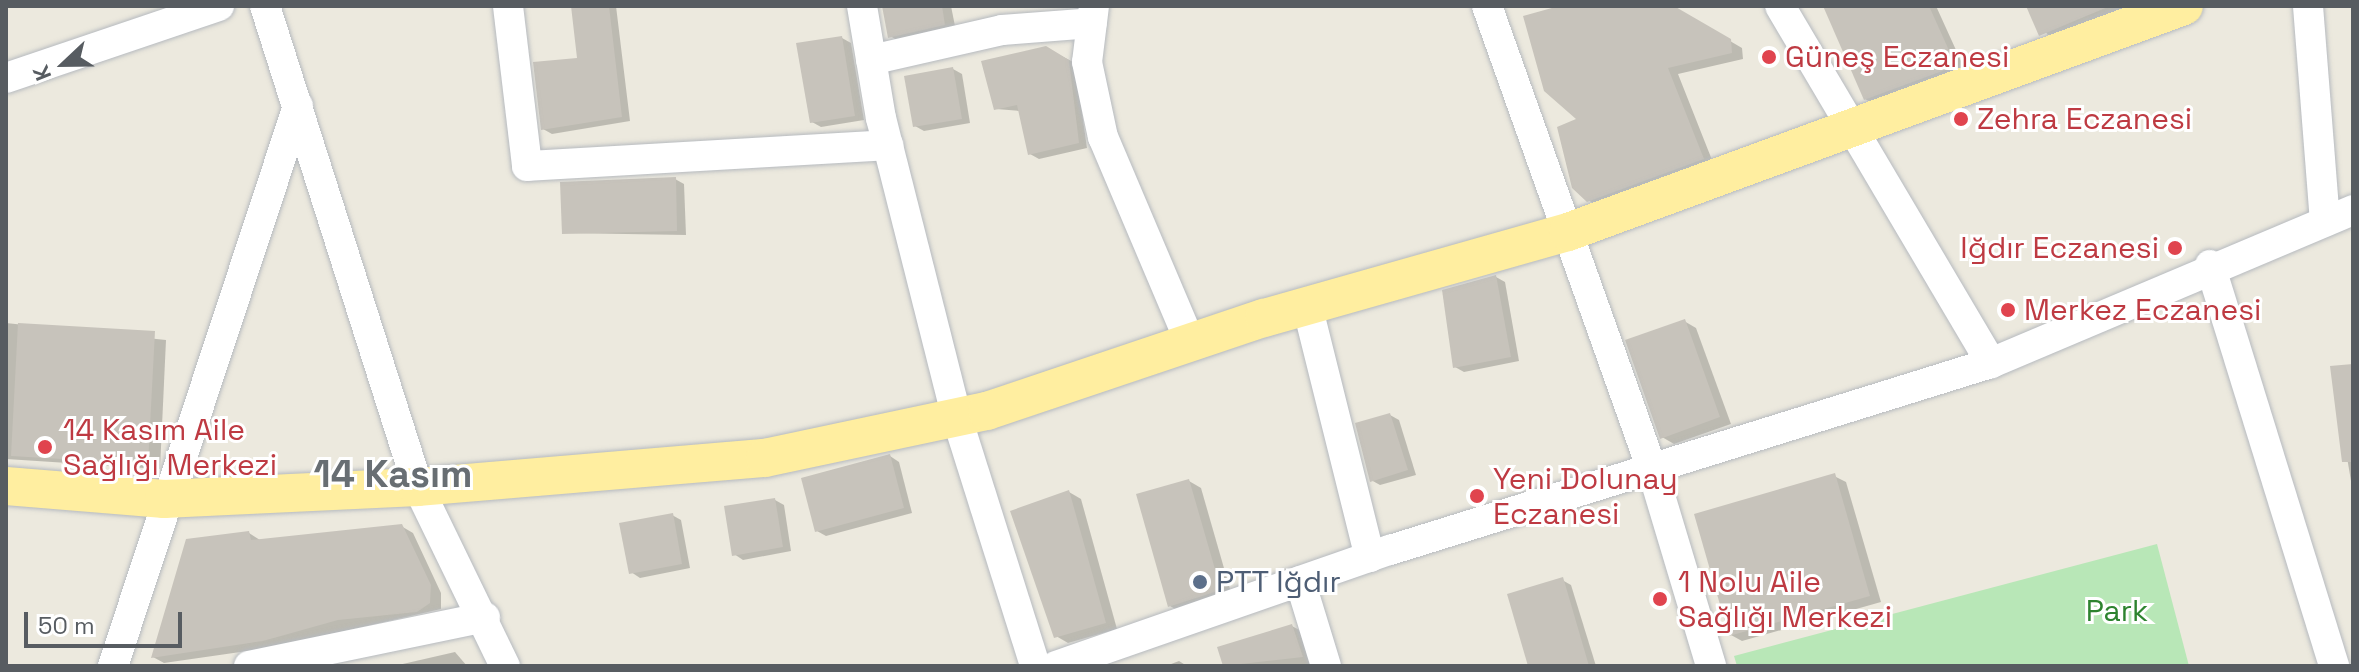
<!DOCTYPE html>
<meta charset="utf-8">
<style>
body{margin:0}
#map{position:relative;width:2359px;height:672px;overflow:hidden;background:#ece9de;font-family:"Space Grotesk",sans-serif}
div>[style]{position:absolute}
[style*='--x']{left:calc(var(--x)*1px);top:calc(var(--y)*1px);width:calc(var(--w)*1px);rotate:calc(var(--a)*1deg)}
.green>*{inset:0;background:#b8e7b7}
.shadow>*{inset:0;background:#0003}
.building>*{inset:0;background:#c7c3bb}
.roads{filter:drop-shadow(0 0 2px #b6babf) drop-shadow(0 0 2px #b6babf)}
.minor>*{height:30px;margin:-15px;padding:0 15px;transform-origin:15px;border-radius:15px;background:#fff}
.major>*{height:38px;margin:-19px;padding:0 19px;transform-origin:19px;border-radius:19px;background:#ffeea0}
.dots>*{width:22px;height:22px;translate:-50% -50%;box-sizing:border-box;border:4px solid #fff;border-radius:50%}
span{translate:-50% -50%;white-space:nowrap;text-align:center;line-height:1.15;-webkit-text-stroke:6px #fff;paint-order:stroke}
.health-label{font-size:30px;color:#be3a42}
.left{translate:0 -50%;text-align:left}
.right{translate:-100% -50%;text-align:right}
.service-label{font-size:30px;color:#4e5e75}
.park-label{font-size:30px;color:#2d832f}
.district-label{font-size:38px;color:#686e73;font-weight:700}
.frame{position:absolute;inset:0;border:8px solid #575c61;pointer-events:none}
.north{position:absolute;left:24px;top:24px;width:80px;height:80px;-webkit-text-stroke:6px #fff;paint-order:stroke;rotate:248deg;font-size:22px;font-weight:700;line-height:32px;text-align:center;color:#575c61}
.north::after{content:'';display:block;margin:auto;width:28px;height:36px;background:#575c61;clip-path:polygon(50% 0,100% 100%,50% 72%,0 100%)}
.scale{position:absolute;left:24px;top:612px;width:158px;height:36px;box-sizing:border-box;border:4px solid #575c61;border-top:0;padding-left:10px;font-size:24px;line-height:28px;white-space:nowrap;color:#575c61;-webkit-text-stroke:6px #fff;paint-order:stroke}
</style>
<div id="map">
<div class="green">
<i style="clip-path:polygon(2157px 544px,2189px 666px,1737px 666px,1734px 656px)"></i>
</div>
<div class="shadow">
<i style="clip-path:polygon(573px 6px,616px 6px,630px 121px,552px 134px,543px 129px,580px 60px)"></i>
<i style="clip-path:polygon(884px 6px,951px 6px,956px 31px,902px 43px,890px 36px)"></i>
<i style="clip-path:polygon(1567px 6px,1670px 6px,1742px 48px,1743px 59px,1678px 74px,1714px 165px,1599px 207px,1588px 200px)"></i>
<i style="clip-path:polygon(1825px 6px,1936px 6px,1966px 72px,1876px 105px,1865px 99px)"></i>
<i style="clip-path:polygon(2028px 6px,2140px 6px,2052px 41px)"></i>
<i style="clip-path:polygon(842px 38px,851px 43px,864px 120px,821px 127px,812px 122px)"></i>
<i style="clip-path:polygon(1046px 48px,1075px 63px,1087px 148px,1039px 159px,1030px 154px,1020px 111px,996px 109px)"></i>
<i style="clip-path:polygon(953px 69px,962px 74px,970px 123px,924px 131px,915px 126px)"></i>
<i style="clip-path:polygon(675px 179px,684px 184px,686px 235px,564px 233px)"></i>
<i style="clip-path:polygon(1496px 277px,1505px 282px,1519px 361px,1464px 372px,1455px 367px)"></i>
<i style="clip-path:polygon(1684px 321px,1696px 328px,1731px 424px,1674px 444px,1662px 437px)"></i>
<i style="clip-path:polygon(6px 323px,166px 340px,160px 469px,6px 459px)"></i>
<i style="clip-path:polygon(2353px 366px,2353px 493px,2332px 368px)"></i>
<i style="clip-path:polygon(1390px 415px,1399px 420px,1416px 475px,1380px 485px,1371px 480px)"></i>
<i style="clip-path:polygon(890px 456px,899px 462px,912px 513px,826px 536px,817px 531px)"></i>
<i style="clip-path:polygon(1834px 476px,1846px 482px,1881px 602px,1742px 641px,1731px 635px)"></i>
<i style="clip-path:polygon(1189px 481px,1201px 488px,1232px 596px,1182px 613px,1170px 606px)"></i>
<i style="clip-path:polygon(1069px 492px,1081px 499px,1117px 629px,1068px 643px,1056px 636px)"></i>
<i style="clip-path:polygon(775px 500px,784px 505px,791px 551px,743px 560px,734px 554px)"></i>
<i style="clip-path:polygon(672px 515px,681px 520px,690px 568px,640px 578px,631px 572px)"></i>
<i style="clip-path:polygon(401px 526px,413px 533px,441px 593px,441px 609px,275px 647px,164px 663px,153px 657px,249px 533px,260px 540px)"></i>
<i style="clip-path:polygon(1562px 580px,1571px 585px,1596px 666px,1531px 666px)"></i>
<i style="clip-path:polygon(1292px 626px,1301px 631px,1313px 666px,1225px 666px,1219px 648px)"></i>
<i style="clip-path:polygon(455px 652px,467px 666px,394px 666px)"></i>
<i style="clip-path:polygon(1179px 661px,1187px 666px,1166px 666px)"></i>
</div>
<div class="building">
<i style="clip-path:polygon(571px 6px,609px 6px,622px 117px,541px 130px,533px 62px,577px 58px)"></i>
<i style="clip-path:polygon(882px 6px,942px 6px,945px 25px,888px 38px)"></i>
<i style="clip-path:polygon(1559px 6px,1674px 6px,1731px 39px,1732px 53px,1668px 68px,1704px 159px,1587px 202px,1572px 188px,1557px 127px,1576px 119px,1544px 91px,1523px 16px)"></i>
<i style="clip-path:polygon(1823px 6px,1929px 6px,1956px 66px,1864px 100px)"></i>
<i style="clip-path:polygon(2026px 6px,2110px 6px,2039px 36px)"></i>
<i style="clip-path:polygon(842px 36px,855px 116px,810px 123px,796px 43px)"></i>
<i style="clip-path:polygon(1046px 46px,1069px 60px,1079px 143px,1028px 155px,1017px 105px,994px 110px,981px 61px)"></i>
<i style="clip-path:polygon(953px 67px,962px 119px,913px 127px,904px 76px)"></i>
<i style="clip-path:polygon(676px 177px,677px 231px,562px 234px,560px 182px)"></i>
<i style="clip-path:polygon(1496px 275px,1511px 357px,1453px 368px,1442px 290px)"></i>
<i style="clip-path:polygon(1685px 319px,1720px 417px,1660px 439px,1625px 340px)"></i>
<i style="clip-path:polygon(18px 323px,155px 331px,148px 464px,11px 456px)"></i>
<i style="clip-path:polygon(2353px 364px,2353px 462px,2342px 462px,2330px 366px)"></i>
<i style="clip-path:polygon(1390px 413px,1408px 470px,1370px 482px,1355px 423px)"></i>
<i style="clip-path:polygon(890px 454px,904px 508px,815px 532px,801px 478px)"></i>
<i style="clip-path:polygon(1835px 473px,1870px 596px,1729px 636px,1694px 514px)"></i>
<i style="clip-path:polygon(1189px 479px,1221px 590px,1168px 607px,1136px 494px)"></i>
<i style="clip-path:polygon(1069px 490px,1106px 623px,1054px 638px,1010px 511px)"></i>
<i style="clip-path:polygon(775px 498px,783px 547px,732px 556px,724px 506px)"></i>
<i style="clip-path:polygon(673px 513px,682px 564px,629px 574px,619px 523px)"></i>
<i style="clip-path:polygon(402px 524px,431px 585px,430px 603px,417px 612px,338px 620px,263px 641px,151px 658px,186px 539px,249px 531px,251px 540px)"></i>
<i style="clip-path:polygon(1563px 577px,1589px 666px,1528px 666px,1507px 594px)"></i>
<i style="clip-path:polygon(1292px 624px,1303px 657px,1223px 666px,1217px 647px)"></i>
</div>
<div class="roads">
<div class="minor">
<i style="--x:265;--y:6;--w:505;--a:72.35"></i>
<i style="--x:418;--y:487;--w:199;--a:64.1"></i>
<i style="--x:508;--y:6;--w:161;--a:83.2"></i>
<i style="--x:527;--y:166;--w:362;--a:-3.3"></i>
<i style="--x:862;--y:6;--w:114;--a:80.4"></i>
<i style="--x:881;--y:118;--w:309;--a:75.8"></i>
<i style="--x:957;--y:418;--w:260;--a:72.5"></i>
<i style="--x:1094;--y:6;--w:56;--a:97.1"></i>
<i style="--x:1087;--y:62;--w:77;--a:78"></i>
<i style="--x:1103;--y:137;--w:223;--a:67"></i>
<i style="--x:1487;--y:6;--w:492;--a:70.4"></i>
<i style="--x:1652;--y:469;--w:206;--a:73.3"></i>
<i style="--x:1780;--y:6;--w:415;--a:59.4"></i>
<i style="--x:2308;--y:6;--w:216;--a:85.5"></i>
<i style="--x:871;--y:60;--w:134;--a:-12.9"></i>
<i style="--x:1002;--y:30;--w:90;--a:-4.4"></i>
<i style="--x:6;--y:78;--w:225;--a:-18.7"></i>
<i style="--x:2210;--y:265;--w:420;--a:72.8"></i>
<i style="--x:1307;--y:305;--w:260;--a:76"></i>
<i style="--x:1300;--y:581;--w:89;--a:73"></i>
<i style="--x:113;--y:666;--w:590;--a:-71.72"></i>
<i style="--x:249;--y:666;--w:241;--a:-11.7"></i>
<i style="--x:1056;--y:666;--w:354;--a:-19.2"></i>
<i style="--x:1390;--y:550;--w:629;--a:-17.28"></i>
<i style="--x:1991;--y:363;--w:393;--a:-22.9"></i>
</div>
<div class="major">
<i style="--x:6;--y:486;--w:159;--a:4.7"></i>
<i style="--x:164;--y:499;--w:254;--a:-2.7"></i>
<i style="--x:418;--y:487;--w:348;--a:-4.8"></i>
<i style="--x:765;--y:458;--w:227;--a:-12"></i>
<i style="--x:987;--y:411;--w:292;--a:-18.6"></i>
<i style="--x:1264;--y:318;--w:316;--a:-15.8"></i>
<i style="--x:1568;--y:232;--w:656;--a:-20.15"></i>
</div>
</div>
<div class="dots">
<i style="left:1769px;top:57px;background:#e0444e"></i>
<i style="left:1961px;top:119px;background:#e0444e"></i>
<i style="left:2175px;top:248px;background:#e0444e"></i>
<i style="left:2008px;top:310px;background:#e0444e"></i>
<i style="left:45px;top:447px;background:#e0444e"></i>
<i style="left:1477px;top:496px;background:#e0444e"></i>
<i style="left:1200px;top:582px;background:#5c6f8a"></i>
<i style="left:1660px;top:599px;background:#e0444e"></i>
</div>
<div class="health-label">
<span class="left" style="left:1785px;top:57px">Güneş Eczanesi</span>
<span class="left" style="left:1977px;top:119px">Zehra Eczanesi</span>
<span class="right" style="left:2159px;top:248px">Iğdır Eczanesi</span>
<span class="left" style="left:2024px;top:310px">Merkez Eczanesi</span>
<span class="left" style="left:63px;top:447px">14 Kasım Aile<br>Sağlığı Merkezi</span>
<span class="left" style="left:1493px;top:496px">Yeni Dolunay<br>Eczanesi</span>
<span class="left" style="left:1678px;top:599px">1 Nolu Aile<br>Sağlığı Merkezi</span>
</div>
<div class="service-label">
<span class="left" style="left:1216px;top:582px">PTT Iğdır</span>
</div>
<div class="park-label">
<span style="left:2117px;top:611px">Park</span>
</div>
<div class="district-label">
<span style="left:393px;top:475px">14 Kasım</span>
</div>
<div class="frame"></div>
<div class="north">K</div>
<div class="scale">50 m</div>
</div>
